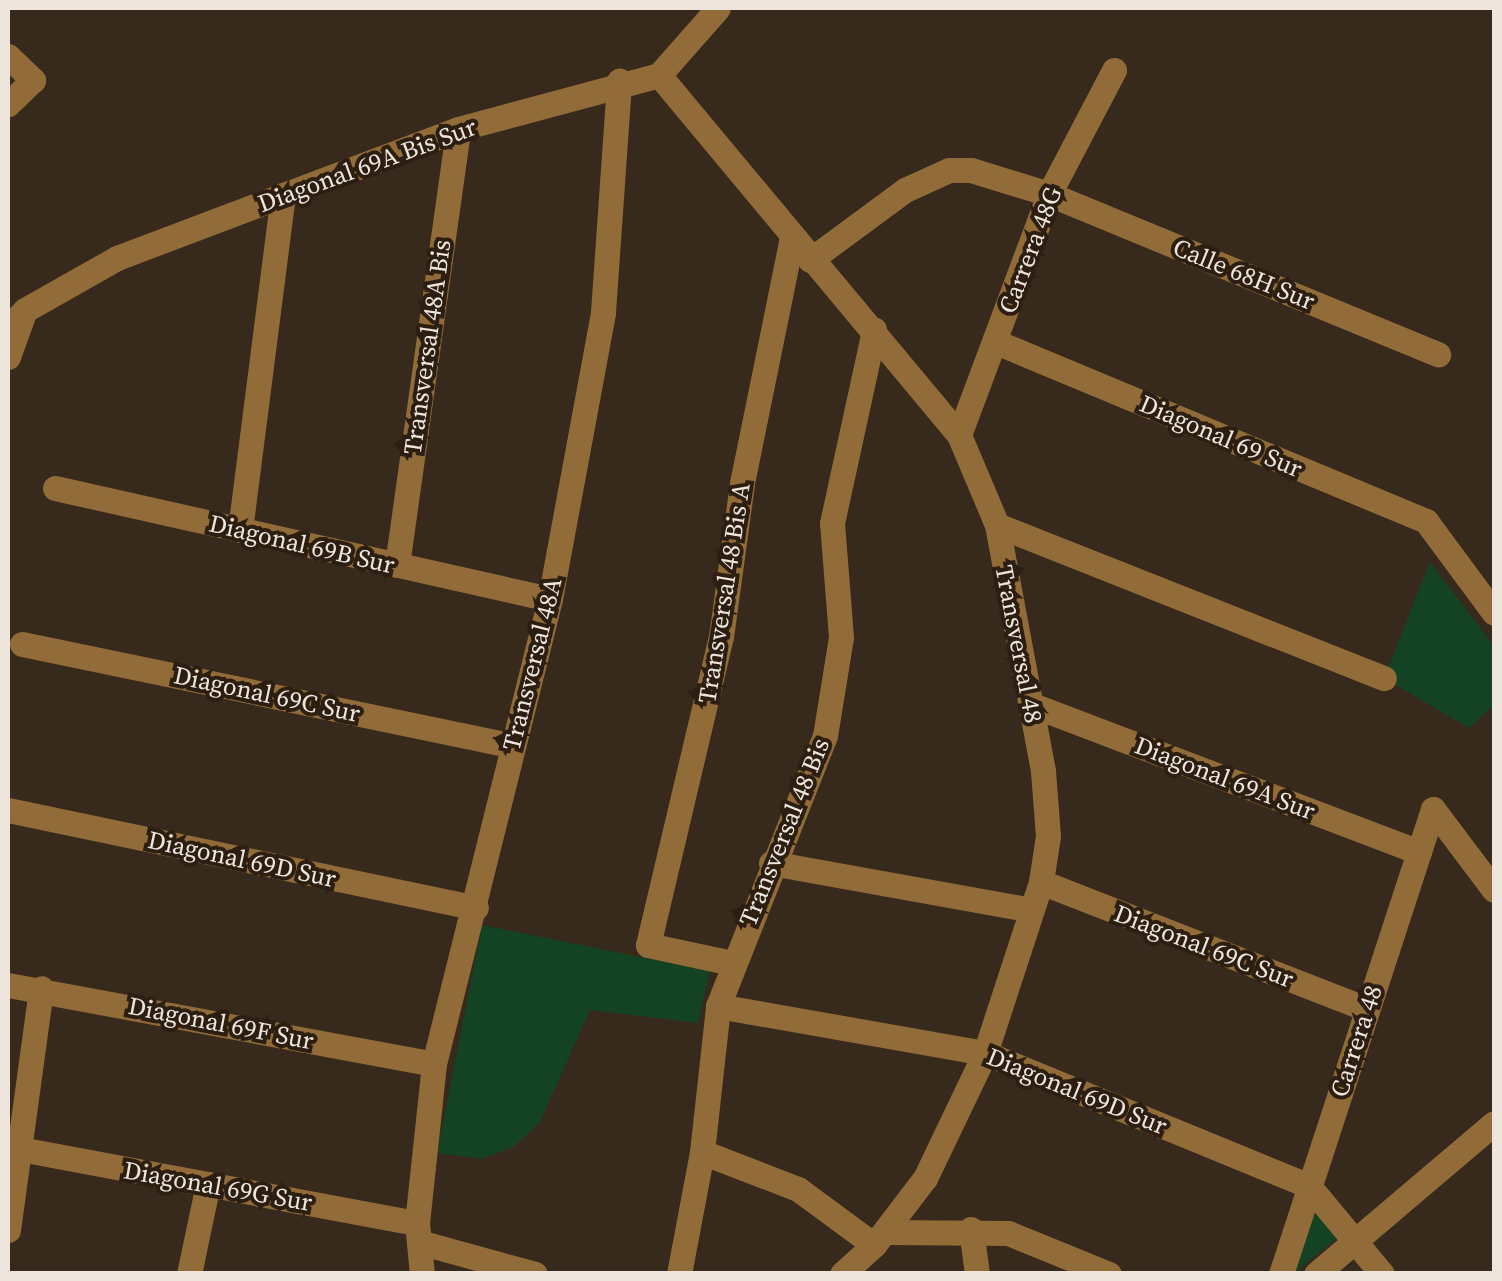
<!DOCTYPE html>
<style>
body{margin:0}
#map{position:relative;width:1502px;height:1281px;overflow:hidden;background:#37291b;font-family:"Source Serif 4",serif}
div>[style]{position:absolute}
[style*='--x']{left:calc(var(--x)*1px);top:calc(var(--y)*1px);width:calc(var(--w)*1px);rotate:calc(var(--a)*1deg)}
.green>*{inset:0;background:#134323}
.minor>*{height:25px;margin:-12.5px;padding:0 12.5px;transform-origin:12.5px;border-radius:12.5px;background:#916b38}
span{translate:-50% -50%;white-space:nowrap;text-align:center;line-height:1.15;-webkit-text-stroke:8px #2c1f12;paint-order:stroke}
.street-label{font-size:25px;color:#eee5dc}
.frame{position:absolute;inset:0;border:10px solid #eee5dc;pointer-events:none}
</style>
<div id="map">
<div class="green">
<i style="clip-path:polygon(1430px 562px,1494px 646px,1494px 705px,1469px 728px,1384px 678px)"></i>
<i style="clip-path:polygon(482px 925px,710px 971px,698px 1023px,590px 1010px,539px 1124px,513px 1147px,482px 1159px,437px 1153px)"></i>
<i style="clip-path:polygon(1314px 1209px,1338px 1237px,1294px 1273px)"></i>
</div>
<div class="minor">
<i style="--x:8;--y:56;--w:35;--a:44"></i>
<i style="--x:33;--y:80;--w:35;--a:136"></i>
<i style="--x:659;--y:75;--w:469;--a:50.2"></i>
<i style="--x:959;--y:435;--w:98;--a:67.1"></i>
<i style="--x:997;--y:525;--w:250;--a:79.4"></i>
<i style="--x:1043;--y:771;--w:65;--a:85.6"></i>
<i style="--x:1048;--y:836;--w:47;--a:98.7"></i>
<i style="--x:1041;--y:882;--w:180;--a:108.1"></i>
<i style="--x:985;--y:1053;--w:139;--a:115.6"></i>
<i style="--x:925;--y:1178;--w:84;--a:127.3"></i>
<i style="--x:874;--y:1245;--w:43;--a:137.8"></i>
<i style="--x:810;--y:260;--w:118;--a:-36.4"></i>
<i style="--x:905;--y:190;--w:48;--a:-24.4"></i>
<i style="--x:949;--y:170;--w:22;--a:0"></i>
<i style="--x:971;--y:170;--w:82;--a:17.1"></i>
<i style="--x:1049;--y:194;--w:421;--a:22.4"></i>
<i style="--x:8;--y:327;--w:24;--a:-45"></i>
<i style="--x:25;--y:310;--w:106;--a:-29.5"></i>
<i style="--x:117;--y:258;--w:365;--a:-20.7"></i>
<i style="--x:458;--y:129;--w:208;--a:-15"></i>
<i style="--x:659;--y:75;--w:89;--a:-48.6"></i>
<i style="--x:996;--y:342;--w:466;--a:22.6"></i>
<i style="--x:1426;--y:521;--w:114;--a:53.5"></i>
<i style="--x:8;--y:357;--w:45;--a:-70.3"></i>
<i style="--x:959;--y:435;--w:257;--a:-69.5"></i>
<i style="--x:1049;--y:194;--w:140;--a:-62.3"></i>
<i style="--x:55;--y:488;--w:507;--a:12.64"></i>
<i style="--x:997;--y:525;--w:416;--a:21.6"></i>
<i style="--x:240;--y:530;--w:338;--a:-82.7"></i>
<i style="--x:397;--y:565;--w:440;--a:-82"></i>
<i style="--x:22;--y:644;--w:499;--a:11.7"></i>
<i style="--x:1032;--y:705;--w:414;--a:20.8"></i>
<i style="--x:1433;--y:809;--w:101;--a:53"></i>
<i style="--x:8;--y:810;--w:478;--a:11.8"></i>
<i style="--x:771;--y:863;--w:260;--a:10.2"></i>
<i style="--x:1041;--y:882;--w:350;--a:21.3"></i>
<i style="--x:732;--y:963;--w:86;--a:-167.9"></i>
<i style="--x:648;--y:945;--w:317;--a:-76.7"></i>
<i style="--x:721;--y:637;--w:155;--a:-82.2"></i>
<i style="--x:742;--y:483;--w:250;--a:-78.5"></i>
<i style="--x:8;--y:985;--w:433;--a:10.5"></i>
<i style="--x:718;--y:1006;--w:271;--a:10"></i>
<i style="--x:985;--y:1053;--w:350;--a:22.3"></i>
<i style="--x:1309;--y:1186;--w:114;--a:50.3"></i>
<i style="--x:20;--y:1149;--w:404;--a:10.6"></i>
<i style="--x:702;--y:1152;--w:103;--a:21.1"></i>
<i style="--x:798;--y:1189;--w:94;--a:36.4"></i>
<i style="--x:971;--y:1229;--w:45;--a:82.4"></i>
<i style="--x:8;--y:1230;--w:244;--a:-82.2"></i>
<i style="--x:885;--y:1232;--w:123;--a:0.5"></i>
<i style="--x:1008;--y:1233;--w:109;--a:22.1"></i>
<i style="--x:419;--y:1242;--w:120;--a:15.4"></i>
<i style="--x:189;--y:1274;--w:92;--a:-78.1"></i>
<i style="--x:422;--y:1274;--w:51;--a:-95.6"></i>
<i style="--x:417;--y:1223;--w:160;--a:-83.9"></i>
<i style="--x:434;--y:1064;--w:479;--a:-76"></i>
<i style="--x:550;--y:599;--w:292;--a:-79.5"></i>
<i style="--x:603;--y:312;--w:232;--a:-86"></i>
<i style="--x:679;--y:1274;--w:124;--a:-79.3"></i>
<i style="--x:702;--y:1152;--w:147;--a:-83.7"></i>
<i style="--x:718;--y:1006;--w:290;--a:-68.4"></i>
<i style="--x:825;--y:736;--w:100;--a:-80.8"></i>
<i style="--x:841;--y:637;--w:114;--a:-94.5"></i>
<i style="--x:832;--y:523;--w:198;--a:-77.7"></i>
<i style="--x:1281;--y:1274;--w:489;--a:-71.9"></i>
<i style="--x:1316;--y:1274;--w:233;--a:-40.3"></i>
</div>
<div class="street-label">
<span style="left:367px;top:165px;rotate:-20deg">Diagonal 69A Bis Sur</span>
<span style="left:1030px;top:250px;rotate:-69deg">Carrera 48G</span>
<span style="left:1244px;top:274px;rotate:22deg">Calle 68H Sur</span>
<span style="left:427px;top:347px;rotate:-82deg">Transversal 48A Bis</span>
<span style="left:1221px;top:436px;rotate:23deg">Diagonal 69 Sur</span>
<span style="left:302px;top:544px;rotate:13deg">Diagonal 69B Sur</span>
<span style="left:724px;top:593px;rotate:-81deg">Transversal 48 Bis A</span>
<span style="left:1019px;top:644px;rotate:79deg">Transversal 48</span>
<span style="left:532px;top:664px;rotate:-76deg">Transversal 48A</span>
<span style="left:267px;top:694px;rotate:12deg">Diagonal 69C Sur</span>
<span style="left:1225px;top:778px;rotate:21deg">Diagonal 69A Sur</span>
<span style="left:784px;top:832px;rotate:-68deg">Transversal 48 Bis</span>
<span style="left:242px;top:859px;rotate:12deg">Diagonal 69D Sur</span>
<span style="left:1204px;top:946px;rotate:21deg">Diagonal 69C Sur</span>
<span style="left:221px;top:1023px;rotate:11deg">Diagonal 69F Sur</span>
<span style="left:1356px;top:1041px;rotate:-72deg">Carrera 48</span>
<span style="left:1077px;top:1091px;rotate:22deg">Diagonal 69D Sur</span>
<span style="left:218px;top:1186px;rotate:10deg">Diagonal 69G Sur</span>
</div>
<div class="frame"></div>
</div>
